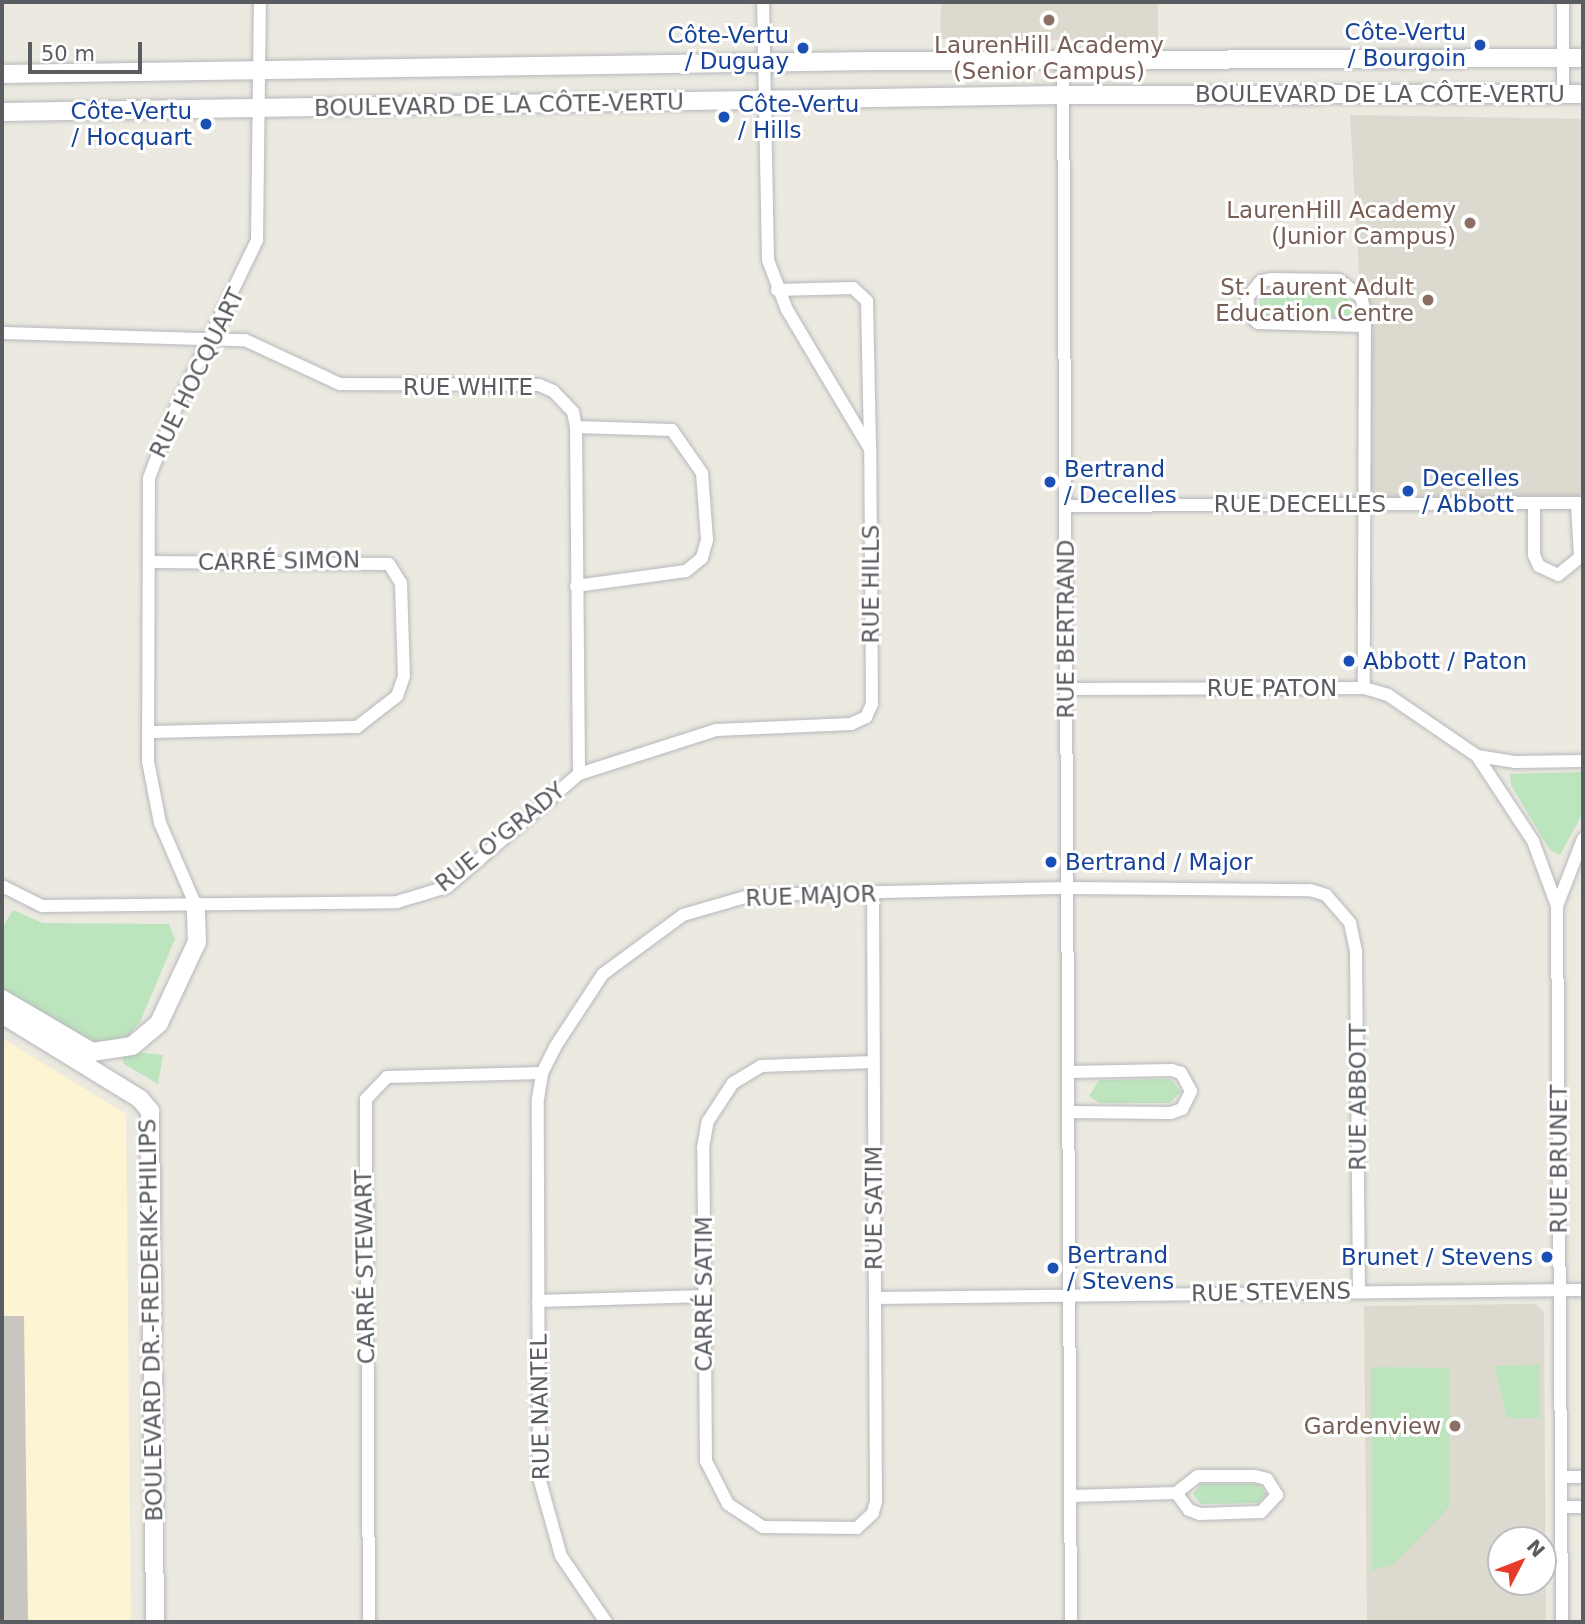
<!DOCTYPE html>
<meta charset="utf-8">
<style>
body{margin:0}
#map{position:relative;width:1585px;height:1624px;overflow:hidden;background:#eceae0;font-family:"DejaVu Sans",sans-serif}
div>[style]{position:absolute}
[style*='--x']{left:calc(var(--x)*1px);top:calc(var(--y)*1px);width:calc(var(--w)*1px);rotate:calc(var(--a)*1deg)}
.commercial>*{inset:0;background:#fdf4d4}
.education>*{inset:0;background:#dcd9ce}
.green>*{inset:0;background:#bce4bd}
.building>*{inset:0;background:#c9c6bf}
.roads{filter:drop-shadow(0 0 2px #b6b8bd) drop-shadow(0 0 2px #b6b8bd)}
.street>*{height:12px;margin:-6px;padding:0 6px;transform-origin:6px;border-radius:6px;background:#fff}
.secondary>*{height:18px;margin:-9px;padding:0 9px;transform-origin:9px;border-radius:9px;background:#fff}
.dots>*{width:19px;height:19px;translate:-50% -50%;box-sizing:border-box;border:4px solid #fff;border-radius:50%}
span{translate:-50% -50%;white-space:nowrap;text-align:center;line-height:1.15;-webkit-text-stroke:6px #fff;paint-order:stroke}
.transit-label{font-size:23px;color:#164399}
.right{translate:-100% -50%;text-align:right}
.left{translate:0 -50%;text-align:left}
.education-label{font-size:23px;color:#785e54}
.street-label{font-size:23px;color:#595c61}
.frame{position:absolute;inset:0;border:4px solid #595c61;pointer-events:none}
.north{position:absolute;left:1487px;top:1526px;width:70px;height:70px;box-sizing:border-box;background:#fff;border:2px solid #bdbec0;border-radius:50%;rotate:48deg;font-size:19px;font-weight:700;line-height:28px;text-align:center;color:#595c61}
.north::after{content:'';display:block;margin:auto;width:24px;height:32px;background:#e83c2a;clip-path:polygon(50% 0,100% 100%,50% 72%,0 100%)}
.scale{position:absolute;left:28px;top:42px;width:114px;height:32px;box-sizing:border-box;border:4px solid #595c61;border-top:0;padding-left:9px;font-size:21px;line-height:24px;white-space:nowrap;color:#595c61;-webkit-text-stroke:5px #fff;paint-order:stroke}
</style>
<div id="map">
<div class="commercial">
<i style="clip-path:polygon(2px 1038px,126px 1114px,131px 1622px,2px 1622px)"></i>
</div>
<div class="education">
<i style="clip-path:polygon(941px 2px,1158px 2px,1158px 41px,940px 39px)"></i>
<i style="clip-path:polygon(1350px 115px,1583px 119px,1583px 503px,1361px 504px,1362px 326px)"></i>
<i style="clip-path:polygon(evenodd,1536px 1304px,1544px 1312px,1546px 1622px,1367px 1622px,1364px 1306px,1536px 1304px,1501px 1540px,1543px 1540px,1543px 1582px,1501px 1582px,1501px 1540px)"></i>
</div>
<div class="green">
<i style="clip-path:polygon(1272px 288px,1340px 289px,1357px 311px,1352px 317px,1270px 316px,1261px 311px,1259px 300px)"></i>
<i style="clip-path:polygon(1583px 772px,1583px 813px,1560px 855px,1550px 850px,1511px 785px,1510px 774px)"></i>
<i style="clip-path:polygon(13px 910px,43px 923px,169px 924px,175px 939px,140px 1022px,128px 1036px,96px 1044px,2px 989px,2px 928px)"></i>
<i style="clip-path:polygon(135px 1052px,163px 1055px,158px 1084px,124px 1064px,122px 1057px)"></i>
<i style="clip-path:polygon(1171px 1079px,1181px 1092px,1170px 1103px,1099px 1103px,1089px 1096px,1099px 1080px)"></i>
<i style="clip-path:polygon(1540px 1365px,1540px 1418px,1507px 1418px,1494px 1366px)"></i>
<i style="clip-path:polygon(1371px 1367px,1449px 1368px,1449px 1507px,1394px 1564px,1372px 1571px)"></i>
<i style="clip-path:polygon(1201px 1484px,1259px 1484px,1266px 1494px,1259px 1503px,1201px 1504px,1193px 1494px)"></i>
</div>
<div class="building">
<i style="clip-path:polygon(2px 1316px,24px 1316px,28px 1622px,2px 1622px)"></i>
</div>
<div class="roads">
<div class="street">
<i style="--x:1563;--y:2;--w:92;--a:90"></i>
<i style="--x:1063;--y:60;--w:1562;--a:89.71"></i>
<i style="--x:777;--y:290;--w:76;--a:-1.5"></i>
<i style="--x:853;--y:288;--w:19;--a:43"></i>
<i style="--x:867;--y:301;--w:145;--a:88.8"></i>
<i style="--x:1362;--y:326;--w:104;--a:-178.3"></i>
<i style="--x:1258;--y:323;--w:11;--a:-139"></i>
<i style="--x:1250;--y:316;--w:18;--a:-99"></i>
<i style="--x:1247;--y:298;--w:22;--a:-51"></i>
<i style="--x:1261;--y:281;--w:10;--a:-11"></i>
<i style="--x:1271;--y:279;--w:68;--a:0.8"></i>
<i style="--x:1339;--y:280;--w:28;--a:38"></i>
<i style="--x:1361;--y:297;--w:15;--a:74"></i>
<i style="--x:1365;--y:311;--w:377;--a:90.2"></i>
<i style="--x:2;--y:333;--w:243;--a:1.7"></i>
<i style="--x:245;--y:340;--w:105;--a:24.9"></i>
<i style="--x:340;--y:384;--w:199;--a:0.3"></i>
<i style="--x:539;--y:385;--w:15;--a:23"></i>
<i style="--x:553;--y:391;--w:29;--a:46"></i>
<i style="--x:573;--y:412;--w:15;--a:79"></i>
<i style="--x:576;--y:427;--w:347;--a:89.5"></i>
<i style="--x:576;--y:427;--w:96;--a:1.8"></i>
<i style="--x:672;--y:430;--w:52;--a:55.1"></i>
<i style="--x:702;--y:473;--w:67;--a:85.7"></i>
<i style="--x:707;--y:540;--w:19;--a:106"></i>
<i style="--x:702;--y:558;--w:21;--a:141"></i>
<i style="--x:686;--y:571;--w:111;--a:172.2"></i>
<i style="--x:1534;--y:503;--w:52;--a:90"></i>
<i style="--x:1534;--y:555;--w:12;--a:66"></i>
<i style="--x:1539;--y:566;--w:21;--a:25"></i>
<i style="--x:1558;--y:575;--w:28;--a:-39"></i>
<i style="--x:1580;--y:557;--w:54;--a:-93.2"></i>
<i style="--x:1066;--y:506;--w:517;--a:-0.33"></i>
<i style="--x:149;--y:562;--w:240;--a:0.5"></i>
<i style="--x:389;--y:564;--w:22;--a:58"></i>
<i style="--x:401;--y:583;--w:93;--a:88.2"></i>
<i style="--x:404;--y:676;--w:21;--a:109"></i>
<i style="--x:397;--y:696;--w:51;--a:142.2"></i>
<i style="--x:357;--y:727;--w:208;--a:178.6"></i>
<i style="--x:1066;--y:689;--w:298;--a:-0.2"></i>
<i style="--x:1364;--y:688;--w:25;--a:16"></i>
<i style="--x:1388;--y:695;--w:108;--a:34.4"></i>
<i style="--x:1477;--y:756;--w:38;--a:9"></i>
<i style="--x:1515;--y:762;--w:68;--a:-0.8"></i>
<i style="--x:1477;--y:756;--w:102;--a:56.6"></i>
<i style="--x:1533;--y:841;--w:69;--a:69.7"></i>
<i style="--x:1557;--y:906;--w:716;--a:89.6"></i>
<i style="--x:2;--y:886;--w:45;--a:26.6"></i>
<i style="--x:42;--y:906;--w:355;--a:-0.6"></i>
<i style="--x:397;--y:902;--w:52;--a:-16.7"></i>
<i style="--x:447;--y:887;--w:174;--a:-40.6"></i>
<i style="--x:579;--y:774;--w:144;--a:-17.8"></i>
<i style="--x:716;--y:730;--w:135;--a:-2.5"></i>
<i style="--x:851;--y:724;--w:17;--a:-25"></i>
<i style="--x:866;--y:717;--w:14;--a:-65"></i>
<i style="--x:872;--y:704;--w:255;--a:-90.4"></i>
<i style="--x:870;--y:449;--w:162;--a:-120.8"></i>
<i style="--x:787;--y:310;--w:53;--a:-110.8"></i>
<i style="--x:768;--y:260;--w:258;--a:-91.1"></i>
<i style="--x:873;--y:893;--w:608;--a:89.72"></i>
<i style="--x:876;--y:1501;--w:12;--a:104"></i>
<i style="--x:873;--y:1513;--w:22;--a:137"></i>
<i style="--x:857;--y:1528;--w:94;--a:-179.4"></i>
<i style="--x:763;--y:1527;--w:42;--a:-146.7"></i>
<i style="--x:728;--y:1504;--w:48;--a:-117.1"></i>
<i style="--x:706;--y:1461;--w:313;--a:-90.5"></i>
<i style="--x:703;--y:1148;--w:27;--a:-80"></i>
<i style="--x:708;--y:1121;--w:45;--a:-56.7"></i>
<i style="--x:733;--y:1083;--w:33;--a:-31"></i>
<i style="--x:761;--y:1066;--w:112;--a:-2"></i>
<i style="--x:196;--y:906;--w:90;--a:-113.4"></i>
<i style="--x:160;--y:823;--w:63;--a:-101"></i>
<i style="--x:148;--y:761;--w:283;--a:-89.8"></i>
<i style="--x:149;--y:478;--w:73;--a:-69.1"></i>
<i style="--x:175;--y:410;--w:189;--a:-64.2"></i>
<i style="--x:257;--y:240;--w:238;--a:-89.3"></i>
<i style="--x:1557;--y:906;--w:72;--a:-68.8"></i>
<i style="--x:1068;--y:1112;--w:103;--a:0.6"></i>
<i style="--x:1171;--y:1113;--w:12;--a:-20"></i>
<i style="--x:1182;--y:1109;--w:20;--a:-63"></i>
<i style="--x:1191;--y:1091;--w:21;--a:-119"></i>
<i style="--x:1181;--y:1073;--w:9;--a:-162"></i>
<i style="--x:1172;--y:1070;--w:104;--a:178.9"></i>
<i style="--x:875;--y:1298;--w:708;--a:-0.65"></i>
<i style="--x:538;--y:1301;--w:167;--a:-1.7"></i>
<i style="--x:1198;--y:1476;--w:57;--a:0"></i>
<i style="--x:1255;--y:1476;--w:12;--a:14"></i>
<i style="--x:1267;--y:1479;--w:19;--a:58"></i>
<i style="--x:1277;--y:1495;--w:23;--a:133"></i>
<i style="--x:1261;--y:1512;--w:61;--a:178.1"></i>
<i style="--x:1200;--y:1514;--w:12;--a:-160"></i>
<i style="--x:1189;--y:1510;--w:21;--a:-127"></i>
<i style="--x:1176;--y:1493;--w:28;--a:-38"></i>
<i style="--x:1564;--y:1477;--w:19;--a:0"></i>
<i style="--x:1071;--y:1496;--w:105;--a:-1.6"></i>
<i style="--x:1564;--y:1507;--w:19;--a:0"></i>
<i style="--x:369;--y:1622;--w:523;--a:-90.33"></i>
<i style="--x:366;--y:1099;--w:30;--a:-46"></i>
<i style="--x:387;--y:1077;--w:155;--a:-1.5"></i>
<i style="--x:606;--y:1622;--w:80;--a:-124.3"></i>
<i style="--x:561;--y:1556;--w:82;--a:-105.6"></i>
<i style="--x:539;--y:1477;--w:378;--a:-90.2"></i>
<i style="--x:538;--y:1099;--w:26;--a:-81"></i>
<i style="--x:542;--y:1073;--w:29;--a:-63"></i>
<i style="--x:555;--y:1047;--w:87;--a:-56.7"></i>
<i style="--x:603;--y:974;--w:99;--a:-36.4"></i>
<i style="--x:683;--y:915;--w:72;--a:-16.2"></i>
<i style="--x:752;--y:895;--w:314;--a:-1.3"></i>
<i style="--x:1066;--y:888;--w:244;--a:0.5"></i>
<i style="--x:1310;--y:890;--w:17;--a:17"></i>
<i style="--x:1326;--y:895;--w:37;--a:49"></i>
<i style="--x:1350;--y:923;--w:30;--a:78"></i>
<i style="--x:1356;--y:952;--w:339;--a:89.5"></i>
</div>
<div class="secondary">
<i style="--x:2;--y:74;--w:870;--a:-0.86"></i>
<i style="--x:872;--y:61;--w:711;--a:-0.24"></i>
<i style="--x:2;--y:112;--w:1060;--a:-0.92"></i>
<i style="--x:1062;--y:95;--w:521;--a:-0.11"></i>
<i style="--x:2;--y:999;--w:104;--a:30.5"></i>
<i style="--x:92;--y:1052;--w:40;--a:-8.5"></i>
<i style="--x:132;--y:1046;--w:35;--a:-40"></i>
<i style="--x:159;--y:1023;--w:89;--a:-64.9"></i>
<i style="--x:197;--y:942;--w:36;--a:-92"></i>
<i style="--x:2;--y:1014;--w:162;--a:31.6"></i>
<i style="--x:140;--y:1099;--w:16;--a:50"></i>
<i style="--x:150;--y:1111;--w:511;--a:89.44"></i>
</div>
</div>
<div class="dots">
<i style="left:1049px;top:20px;background:#8d6e63"></i>
<i style="left:1480px;top:45px;background:#1a4fb4"></i>
<i style="left:803px;top:48px;background:#1a4fb4"></i>
<i style="left:724px;top:117px;background:#1a4fb4"></i>
<i style="left:206px;top:124px;background:#1a4fb4"></i>
<i style="left:1470px;top:223px;background:#8d6e63"></i>
<i style="left:1428px;top:300px;background:#8d6e63"></i>
<i style="left:1050px;top:482px;background:#1a4fb4"></i>
<i style="left:1408px;top:491px;background:#1a4fb4"></i>
<i style="left:1349px;top:661px;background:#1a4fb4"></i>
<i style="left:1051px;top:862px;background:#1a4fb4"></i>
<i style="left:1547px;top:1257px;background:#1a4fb4"></i>
<i style="left:1053px;top:1268px;background:#1a4fb4"></i>
<i style="left:1455px;top:1426px;background:#8d6e63"></i>
</div>
<div class="transit-label">
<span class="right" style="left:1466px;top:45px">Côte-Vertu<br>/ Bourgoin</span>
<span class="right" style="left:789px;top:48px">Côte-Vertu<br>/ Duguay</span>
<span class="left" style="left:738px;top:117px">Côte-Vertu<br>/ Hills</span>
<span class="right" style="left:192px;top:124px">Côte-Vertu<br>/ Hocquart</span>
<span class="left" style="left:1064px;top:482px">Bertrand<br>/ Decelles</span>
<span class="left" style="left:1422px;top:491px">Decelles<br>/ Abbott</span>
<span class="left" style="left:1363px;top:661px">Abbott / Paton</span>
<span class="left" style="left:1065px;top:862px">Bertrand / Major</span>
<span class="left" style="left:1067px;top:1268px">Bertrand<br>/ Stevens</span>
<span class="right" style="left:1533px;top:1257px">Brunet / Stevens</span>
</div>
<div class="education-label">
<span style="left:1049px;top:58px">LaurenHill Academy<br>(Senior Campus)</span>
<span class="right" style="left:1456px;top:223px">LaurenHill Academy<br>(Junior Campus)</span>
<span class="right" style="left:1414px;top:300px">St. Laurent Adult<br>Education Centre</span>
<span class="right" style="left:1441px;top:1426px">Gardenview</span>
</div>
<div class="street-label">
<span style="left:1380px;top:94px">BOULEVARD DE LA CÔTE-VERTU</span>
<span style="left:499px;top:105px;rotate:-1deg">BOULEVARD DE LA CÔTE-VERTU</span>
<span style="left:197px;top:373px;rotate:-64deg">RUE HOCQUART</span>
<span style="left:468px;top:387px">RUE WHITE</span>
<span style="left:1300px;top:504px">RUE DECELLES</span>
<span style="left:279px;top:561px;rotate:-1deg">CARRÉ SIMON</span>
<span style="left:871px;top:584px;rotate:-90deg">RUE HILLS</span>
<span style="left:1066px;top:629px;rotate:-90deg">RUE BERTRAND</span>
<span style="left:1272px;top:688px">RUE PATON</span>
<span style="left:500px;top:837px;rotate:-39deg">RUE O'GRADY</span>
<span style="left:811px;top:896px;rotate:-2deg">RUE MAJOR</span>
<span style="left:1358px;top:1097px;rotate:-90deg">RUE ABBOTT</span>
<span style="left:1559px;top:1159px;rotate:-90deg">RUE BRUNET</span>
<span style="left:874px;top:1208px;rotate:-90deg">RUE SATIM</span>
<span style="left:365px;top:1267px;rotate:-91deg">CARRÉ STEWART</span>
<span style="left:1271px;top:1292px;rotate:-1deg">RUE STEVENS</span>
<span style="left:704px;top:1294px;rotate:-90deg">CARRÉ SATIM</span>
<span style="left:151px;top:1320px;rotate:-91deg">BOULEVARD DR.-FREDERIK-PHILIPS</span>
<span style="left:540px;top:1407px;rotate:-91deg">RUE NANTEL</span>
</div>
<div class="frame"></div>
<div class="north">N</div>
<div class="scale">50 m</div>
</div>
